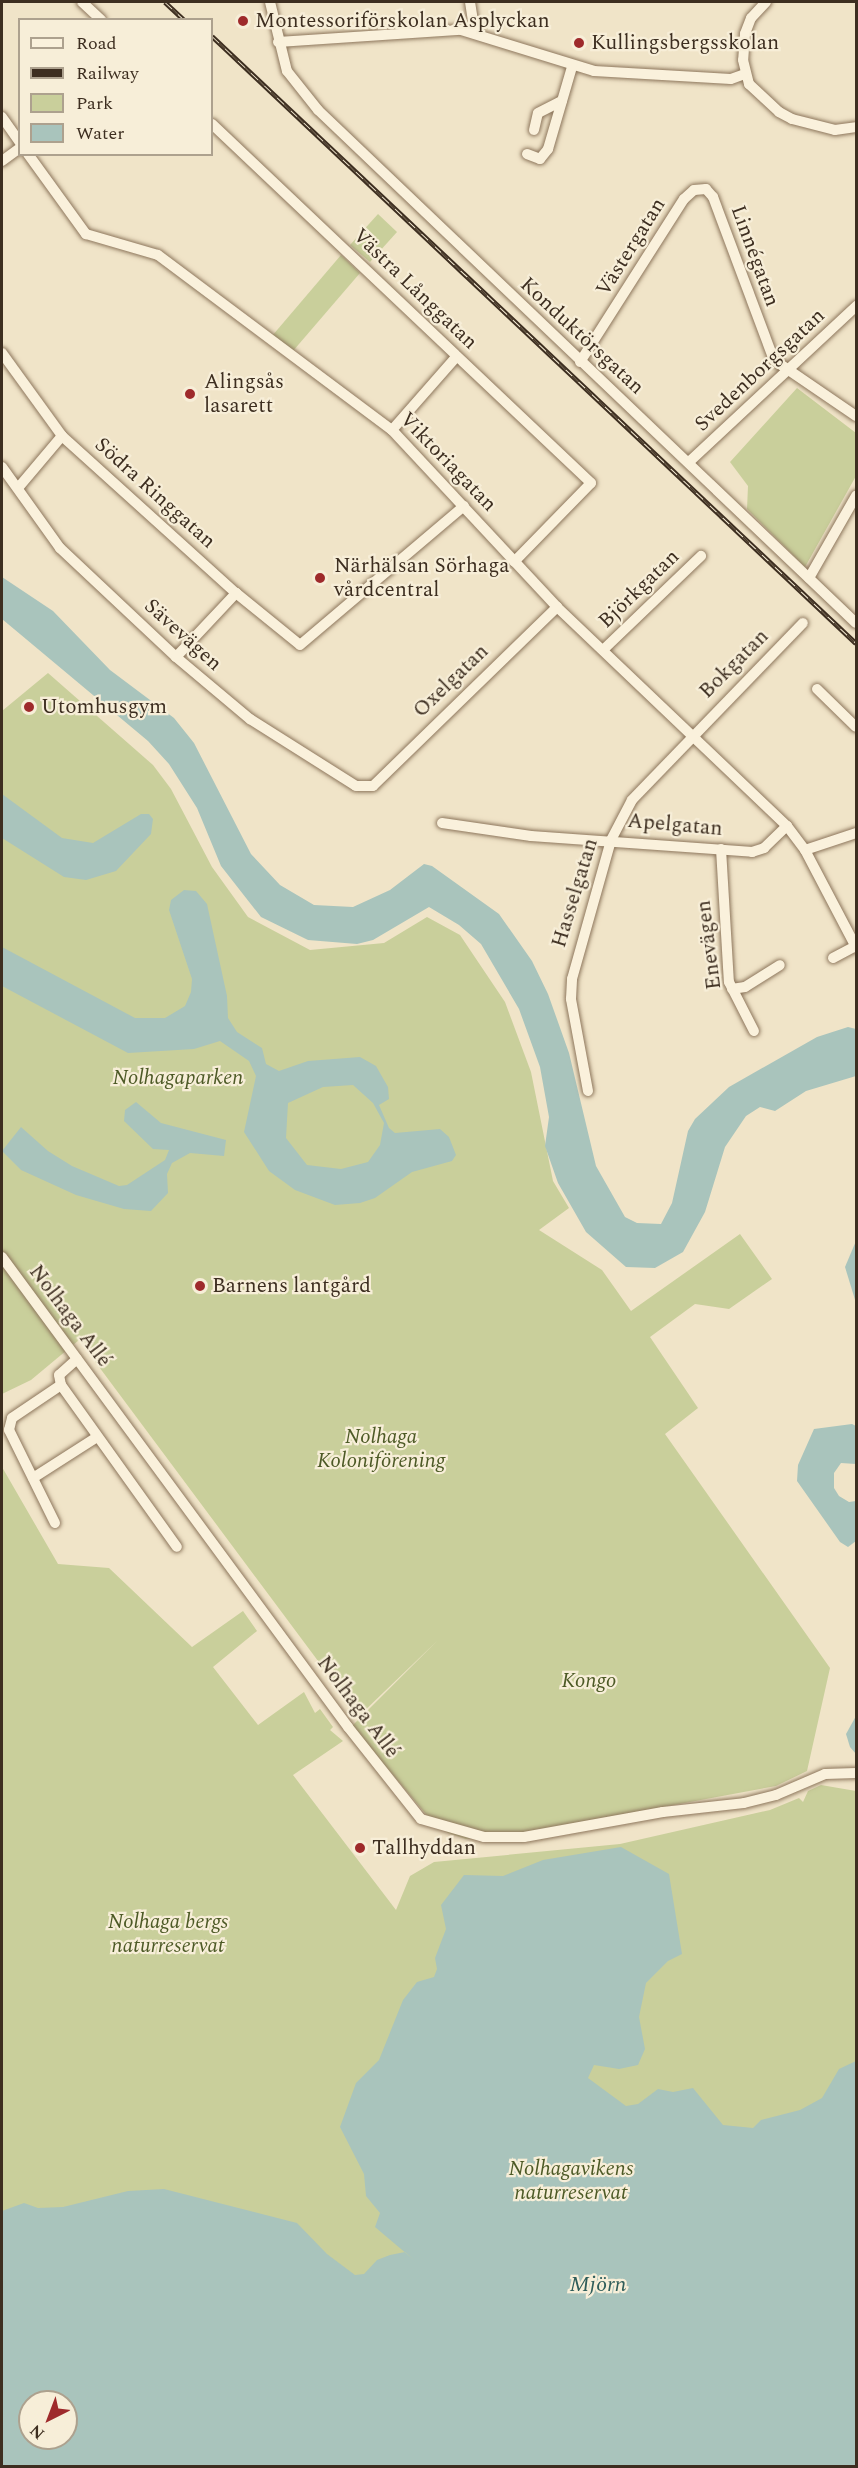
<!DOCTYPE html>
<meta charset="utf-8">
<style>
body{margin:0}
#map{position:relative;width:858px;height:2468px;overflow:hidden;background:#f0e4c8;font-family:Spectral,serif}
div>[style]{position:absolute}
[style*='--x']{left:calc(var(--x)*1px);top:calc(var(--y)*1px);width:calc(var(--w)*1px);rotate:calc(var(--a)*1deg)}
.green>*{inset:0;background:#c9cf9b}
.water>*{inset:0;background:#a9c4bc}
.roads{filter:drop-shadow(0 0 2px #8d765c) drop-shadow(0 0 2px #8d765c)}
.minor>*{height:10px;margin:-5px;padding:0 5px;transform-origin:5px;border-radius:5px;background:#faf1dc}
.rail>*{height:5px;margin-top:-2.5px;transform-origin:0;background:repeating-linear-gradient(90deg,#f7eed8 0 9px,#3d2e20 0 18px);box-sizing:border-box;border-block:2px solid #3d2e20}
.dots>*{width:16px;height:16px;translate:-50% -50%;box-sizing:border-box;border:3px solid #f7eed8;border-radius:50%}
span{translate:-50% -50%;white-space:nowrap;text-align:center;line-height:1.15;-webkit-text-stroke:4.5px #f7eed8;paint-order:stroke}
.poi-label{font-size:21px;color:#3d2e20}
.left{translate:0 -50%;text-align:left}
.street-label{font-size:21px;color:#3d2e20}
.park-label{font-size:21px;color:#4d5a26;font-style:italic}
.water-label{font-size:22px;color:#2f5d5a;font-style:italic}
.frame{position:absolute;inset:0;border:3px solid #3d2e20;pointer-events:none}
.legend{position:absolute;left:18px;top:18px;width:195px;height:138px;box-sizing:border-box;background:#f7eed8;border:2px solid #ada18e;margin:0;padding:8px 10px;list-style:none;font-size:18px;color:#3d2e20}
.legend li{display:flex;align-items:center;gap:12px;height:30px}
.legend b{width:30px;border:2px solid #ada18e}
.north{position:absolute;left:18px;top:2390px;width:60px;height:60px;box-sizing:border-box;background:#f7eed8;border:2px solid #ada18e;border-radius:50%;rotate:222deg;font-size:16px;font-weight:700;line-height:24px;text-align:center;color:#3d2e20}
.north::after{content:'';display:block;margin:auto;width:21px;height:27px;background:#9e2a2b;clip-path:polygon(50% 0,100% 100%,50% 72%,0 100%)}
</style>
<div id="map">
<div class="green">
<i style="clip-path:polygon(378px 214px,397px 232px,370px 262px,350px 245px)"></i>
<i style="clip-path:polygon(341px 255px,360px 273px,293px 351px,272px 336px)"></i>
<i style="clip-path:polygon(797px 388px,856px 433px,856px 476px,805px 567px,747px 509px,748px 486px,730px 462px)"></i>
<i style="clip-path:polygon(48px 673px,153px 765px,171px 789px,212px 867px,248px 917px,310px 950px,384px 943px,427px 917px,460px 935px,505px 1002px,531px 1072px,553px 1181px,569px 1208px,539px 1230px,602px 1270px,631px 1311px,740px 1234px,772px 1279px,729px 1309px,695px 1304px,650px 1337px,698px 1408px,665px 1434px,830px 1668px,807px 1771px,776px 1786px,512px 1835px,466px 1839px,448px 1833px,435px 1825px,352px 1726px,437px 1641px,359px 1716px,79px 1340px,31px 1380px,2px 1394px,2px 711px)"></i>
<i style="clip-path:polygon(evenodd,2px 1467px,58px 1564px,109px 1568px,192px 1647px,243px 1611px,257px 1631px,213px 1667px,258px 1725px,304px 1692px,315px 1713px,320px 1709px,333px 1727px,330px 1730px,343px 1741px,293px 1775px,396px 1910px,410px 1876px,434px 1862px,620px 1844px,770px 1810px,799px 1798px,803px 1802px,808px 1791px,821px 1785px,856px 1791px,856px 2466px,2px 2466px,2px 1467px,30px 2402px,66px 2402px,66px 2438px,30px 2438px,30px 2402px)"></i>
</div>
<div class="water">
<i style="clip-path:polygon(2px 577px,53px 611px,110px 670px,174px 718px,194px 743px,251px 854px,280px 885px,314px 905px,353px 907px,390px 890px,424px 864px,432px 866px,499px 914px,532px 961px,548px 994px,569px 1053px,596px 1166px,625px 1217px,637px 1223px,661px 1224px,672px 1203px,688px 1131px,695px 1119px,729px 1087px,817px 1037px,848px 1027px,856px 1029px,856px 1076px,806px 1091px,775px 1111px,760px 1107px,746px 1116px,725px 1147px,705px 1212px,683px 1252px,655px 1268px,626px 1267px,586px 1232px,558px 1183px,545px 1146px,549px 1117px,540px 1067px,519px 1009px,481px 944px,459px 925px,429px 907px,373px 940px,357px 944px,308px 940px,261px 917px,221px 866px,197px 808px,169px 764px,148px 741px,2px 619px)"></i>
<i style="clip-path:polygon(2px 794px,62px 838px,93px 843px,141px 814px,149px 814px,153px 819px,151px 834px,116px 871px,86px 880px,64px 877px,2px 838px)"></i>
<i style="clip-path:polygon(evenodd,184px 890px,196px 891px,207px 904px,227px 996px,228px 1018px,237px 1032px,262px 1048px,266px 1064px,279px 1071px,308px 1061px,360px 1057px,376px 1066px,388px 1087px,389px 1099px,379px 1105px,389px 1128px,395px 1133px,440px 1129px,449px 1137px,456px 1155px,452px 1161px,412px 1172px,375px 1198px,360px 1203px,335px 1205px,295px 1190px,269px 1171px,244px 1132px,256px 1076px,249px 1061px,220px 1041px,194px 1049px,128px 1053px,2px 986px,2px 947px,135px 1018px,165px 1018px,185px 1006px,191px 992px,192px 979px,169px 910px,171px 900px,184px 890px,353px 1085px,373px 1103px,384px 1123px,380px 1145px,368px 1162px,341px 1169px,307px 1165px,286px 1138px,288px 1103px,323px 1087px,353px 1085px)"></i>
<i style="clip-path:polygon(136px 1102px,161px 1123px,226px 1140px,224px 1156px,190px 1153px,172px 1163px,167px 1174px,168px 1193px,151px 1211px,124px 1209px,76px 1195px,21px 1170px,2px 1151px,21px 1127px,48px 1151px,72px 1166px,119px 1186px,127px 1185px,165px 1160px,169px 1150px,153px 1149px,124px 1121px,125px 1110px)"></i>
<i style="clip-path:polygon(856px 1241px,856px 1303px,845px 1267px)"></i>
<i style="clip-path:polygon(852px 1424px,856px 1426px,856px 1464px,841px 1463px,834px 1473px,834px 1488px,839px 1496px,849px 1502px,856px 1501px,856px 1541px,848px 1547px,840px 1542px,797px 1481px,798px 1465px,814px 1429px)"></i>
<i style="clip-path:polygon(856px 1716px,856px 1754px,850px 1747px,846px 1734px)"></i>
<i style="clip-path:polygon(evenodd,621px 1847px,669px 1874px,682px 1954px,668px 1961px,646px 1983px,639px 2017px,645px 2049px,638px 2065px,619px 2069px,594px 2065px,588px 2078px,626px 2106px,638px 2104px,658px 2089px,673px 2092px,693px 2088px,723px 2125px,753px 2128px,761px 2120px,800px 2110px,822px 2098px,839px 2069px,856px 2061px,856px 2466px,2px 2466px,2px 2211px,24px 2203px,38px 2208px,63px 2207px,128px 2191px,164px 2189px,297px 2223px,327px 2254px,355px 2275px,364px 2274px,377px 2260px,390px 2255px,405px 2252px,414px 2260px,375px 2227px,380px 2213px,366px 2196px,364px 2174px,340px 2127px,356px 2083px,379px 2060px,403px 2000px,417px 1982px,434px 1977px,437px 1969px,435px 1958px,446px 1929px,441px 1905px,464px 1875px,503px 1876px,543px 1860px,621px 1847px,30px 2402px,66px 2402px,66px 2438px,30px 2438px,30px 2402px)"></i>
</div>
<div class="roads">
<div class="minor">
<i style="--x:82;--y:2;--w:26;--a:43"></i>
<i style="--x:270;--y:2;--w:71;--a:76.2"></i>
<i style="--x:287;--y:71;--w:50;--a:51.5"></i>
<i style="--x:318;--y:110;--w:743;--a:43.64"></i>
<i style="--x:470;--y:2;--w:32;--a:81"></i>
<i style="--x:766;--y:2;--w:22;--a:133"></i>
<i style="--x:751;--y:18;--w:17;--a:111"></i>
<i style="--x:745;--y:34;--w:26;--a:94"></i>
<i style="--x:743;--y:60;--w:25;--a:76"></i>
<i style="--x:749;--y:84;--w:41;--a:43"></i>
<i style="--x:779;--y:112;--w:15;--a:28"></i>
<i style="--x:792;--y:119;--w:44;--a:14.3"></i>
<i style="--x:835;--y:130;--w:21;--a:-8"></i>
<i style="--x:278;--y:42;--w:183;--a:-3.8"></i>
<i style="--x:461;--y:30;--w:139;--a:17.1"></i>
<i style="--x:594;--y:71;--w:137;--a:3.3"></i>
<i style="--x:731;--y:79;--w:15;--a:-20"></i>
<i style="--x:2;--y:117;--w:32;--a:55"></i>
<i style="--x:212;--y:124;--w:522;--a:43.45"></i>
<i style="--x:591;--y:483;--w:110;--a:134.3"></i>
<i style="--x:534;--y:130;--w:17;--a:-77"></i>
<i style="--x:538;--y:113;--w:27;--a:-27"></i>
<i style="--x:28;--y:154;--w:99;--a:54.1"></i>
<i style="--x:86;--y:234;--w:75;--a:16.3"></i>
<i style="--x:158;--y:255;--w:292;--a:36.8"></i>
<i style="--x:392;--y:430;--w:242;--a:47"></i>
<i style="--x:557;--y:607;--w:318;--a:43.6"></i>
<i style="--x:787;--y:826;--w:30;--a:53"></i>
<i style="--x:805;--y:850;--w:110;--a:62.3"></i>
<i style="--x:527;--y:154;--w:14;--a:21"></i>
<i style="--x:540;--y:159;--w:13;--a:-51"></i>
<i style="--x:548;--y:149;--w:85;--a:-73.7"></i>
<i style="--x:2;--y:161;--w:22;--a:-36"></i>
<i style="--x:2;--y:353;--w:102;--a:54.1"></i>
<i style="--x:62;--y:436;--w:234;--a:42.1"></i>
<i style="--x:236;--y:593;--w:82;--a:39.1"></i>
<i style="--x:300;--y:645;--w:215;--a:-40.3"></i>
<i style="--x:580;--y:362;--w:193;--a:-57.5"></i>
<i style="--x:684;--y:199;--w:13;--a:-42"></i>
<i style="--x:694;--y:190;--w:12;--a:-5"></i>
<i style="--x:706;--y:189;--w:11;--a:49"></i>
<i style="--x:713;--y:197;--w:174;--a:69.5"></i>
<i style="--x:774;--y:360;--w:99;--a:34.3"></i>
<i style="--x:392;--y:430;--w:98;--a:-48.7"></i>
<i style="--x:689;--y:462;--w:229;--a:-43"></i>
<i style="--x:2;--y:467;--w:100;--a:54.4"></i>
<i style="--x:60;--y:548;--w:159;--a:43.2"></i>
<i style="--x:176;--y:657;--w:97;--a:40"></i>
<i style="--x:250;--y:719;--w:125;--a:32.3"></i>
<i style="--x:356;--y:786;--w:17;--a:0"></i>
<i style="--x:373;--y:786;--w:257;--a:-44.2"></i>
<i style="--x:18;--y:488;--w:68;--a:-49.8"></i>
<i style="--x:809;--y:578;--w:95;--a:-60.2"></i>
<i style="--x:603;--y:650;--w:136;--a:-43.8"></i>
<i style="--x:176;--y:657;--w:88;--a:-46.8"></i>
<i style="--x:817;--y:689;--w:54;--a:44.3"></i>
<i style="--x:442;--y:823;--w:90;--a:8.3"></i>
<i style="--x:531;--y:836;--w:222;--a:4.1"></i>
<i style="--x:752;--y:852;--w:13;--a:-18"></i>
<i style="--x:764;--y:848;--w:32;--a:-44"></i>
<i style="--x:721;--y:849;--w:133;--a:86.6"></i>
<i style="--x:729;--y:982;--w:55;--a:63"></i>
<i style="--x:805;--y:850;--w:54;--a:-18.4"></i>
<i style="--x:833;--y:958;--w:26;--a:-28"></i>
<i style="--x:732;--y:989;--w:13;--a:-9"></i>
<i style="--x:745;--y:987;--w:41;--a:-32.2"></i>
<i style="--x:588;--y:1091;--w:94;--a:-100.5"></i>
<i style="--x:571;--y:999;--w:20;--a:-87"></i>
<i style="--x:572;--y:979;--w:144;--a:-74.3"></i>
<i style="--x:611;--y:840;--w:45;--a:-62.3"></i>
<i style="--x:632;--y:800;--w:246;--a:-46"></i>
<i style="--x:2;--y:1257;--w:584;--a:53.64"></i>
<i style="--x:348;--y:1727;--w:117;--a:51.6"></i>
<i style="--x:421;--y:1819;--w:66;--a:15.9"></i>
<i style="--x:484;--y:1837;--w:40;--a:0"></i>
<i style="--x:524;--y:1837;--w:141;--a:-10.2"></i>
<i style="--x:663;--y:1812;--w:81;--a:-6.3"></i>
<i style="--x:744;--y:1803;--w:33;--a:-14"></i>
<i style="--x:776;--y:1795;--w:53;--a:-23.2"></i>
<i style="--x:825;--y:1774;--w:31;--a:-2"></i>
<i style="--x:77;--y:1359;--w:24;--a:138"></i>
<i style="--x:59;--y:1375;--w:10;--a:79"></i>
<i style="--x:61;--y:1385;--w:199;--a:54.4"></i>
<i style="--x:33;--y:1478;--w:76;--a:-32.6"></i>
<i style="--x:55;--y:1523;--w:104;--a:-116.3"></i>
<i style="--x:9;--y:1430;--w:12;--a:-76"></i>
<i style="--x:12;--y:1418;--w:59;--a:-34"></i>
</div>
</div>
<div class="rail">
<i style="--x:165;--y:2;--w:26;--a:43"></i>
<i style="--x:212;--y:36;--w:885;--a:43.31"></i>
</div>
<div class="dots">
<i style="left:243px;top:21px;background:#9e2a2b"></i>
<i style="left:579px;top:43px;background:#9e2a2b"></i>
<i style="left:190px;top:394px;background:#9e2a2b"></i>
<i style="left:320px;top:578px;background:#9e2a2b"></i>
<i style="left:29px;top:707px;background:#9e2a2b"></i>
<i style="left:200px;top:1286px;background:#9e2a2b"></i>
<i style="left:360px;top:1848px;background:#9e2a2b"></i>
</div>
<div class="poi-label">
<span class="left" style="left:255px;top:21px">Montessoriförskolan Asplyckan</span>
<span class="left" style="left:591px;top:43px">Kullingsbergsskolan</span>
<span class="left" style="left:204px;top:394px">Alingsås<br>lasarett</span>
<span class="left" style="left:334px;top:578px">Närhälsan Sörhaga<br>vårdcentral</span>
<span class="left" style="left:41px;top:707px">Utomhusgym</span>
<span class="left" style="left:212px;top:1286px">Barnens lantgård</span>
<span class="left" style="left:372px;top:1848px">Tallhyddan</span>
</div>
<div class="street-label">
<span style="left:631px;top:247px;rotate:-58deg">Västergatan</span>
<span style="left:755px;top:256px;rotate:70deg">Linnégatan</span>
<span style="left:415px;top:289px;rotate:44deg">Västra Långgatan</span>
<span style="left:582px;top:336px;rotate:43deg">Konduktörsgatan</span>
<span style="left:760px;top:370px;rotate:-43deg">Svedenborgsgatan</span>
<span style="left:448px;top:462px;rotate:46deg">Viktoriagatan</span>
<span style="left:155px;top:493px;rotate:42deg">Södra Ringgatan</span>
<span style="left:639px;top:589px;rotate:-44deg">Björkgatan</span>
<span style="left:183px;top:635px;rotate:42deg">Sävevägen</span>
<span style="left:734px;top:664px;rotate:-45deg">Bokgatan</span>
<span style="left:451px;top:681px;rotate:-44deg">Oxelgatan</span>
<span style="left:675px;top:825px;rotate:5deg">Apelgatan</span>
<span style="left:575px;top:893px;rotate:-73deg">Hasselgatan</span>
<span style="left:709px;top:945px;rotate:-97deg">Enevägen</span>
<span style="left:70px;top:1316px;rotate:53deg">Nolhaga Allé</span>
<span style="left:358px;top:1707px;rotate:53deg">Nolhaga Allé</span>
</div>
<div class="park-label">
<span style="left:178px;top:1078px">Nolhagaparken</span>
<span style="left:381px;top:1449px">Nolhaga<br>Koloniförening</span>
<span style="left:589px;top:1681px">Kongo</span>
<span style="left:168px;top:1934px">Nolhaga bergs<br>naturreservat</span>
<span style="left:571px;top:2181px">Nolhagavikens<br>naturreservat</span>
</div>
<div class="water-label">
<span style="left:598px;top:2285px">Mjörn</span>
</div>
<div class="frame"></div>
<ul class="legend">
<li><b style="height:8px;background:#faf1dc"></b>Road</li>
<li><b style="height:8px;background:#3d2e20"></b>Railway</li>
<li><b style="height:16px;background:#c9cf9b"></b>Park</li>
<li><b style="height:16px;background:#a9c4bc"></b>Water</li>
</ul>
<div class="north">N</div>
</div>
